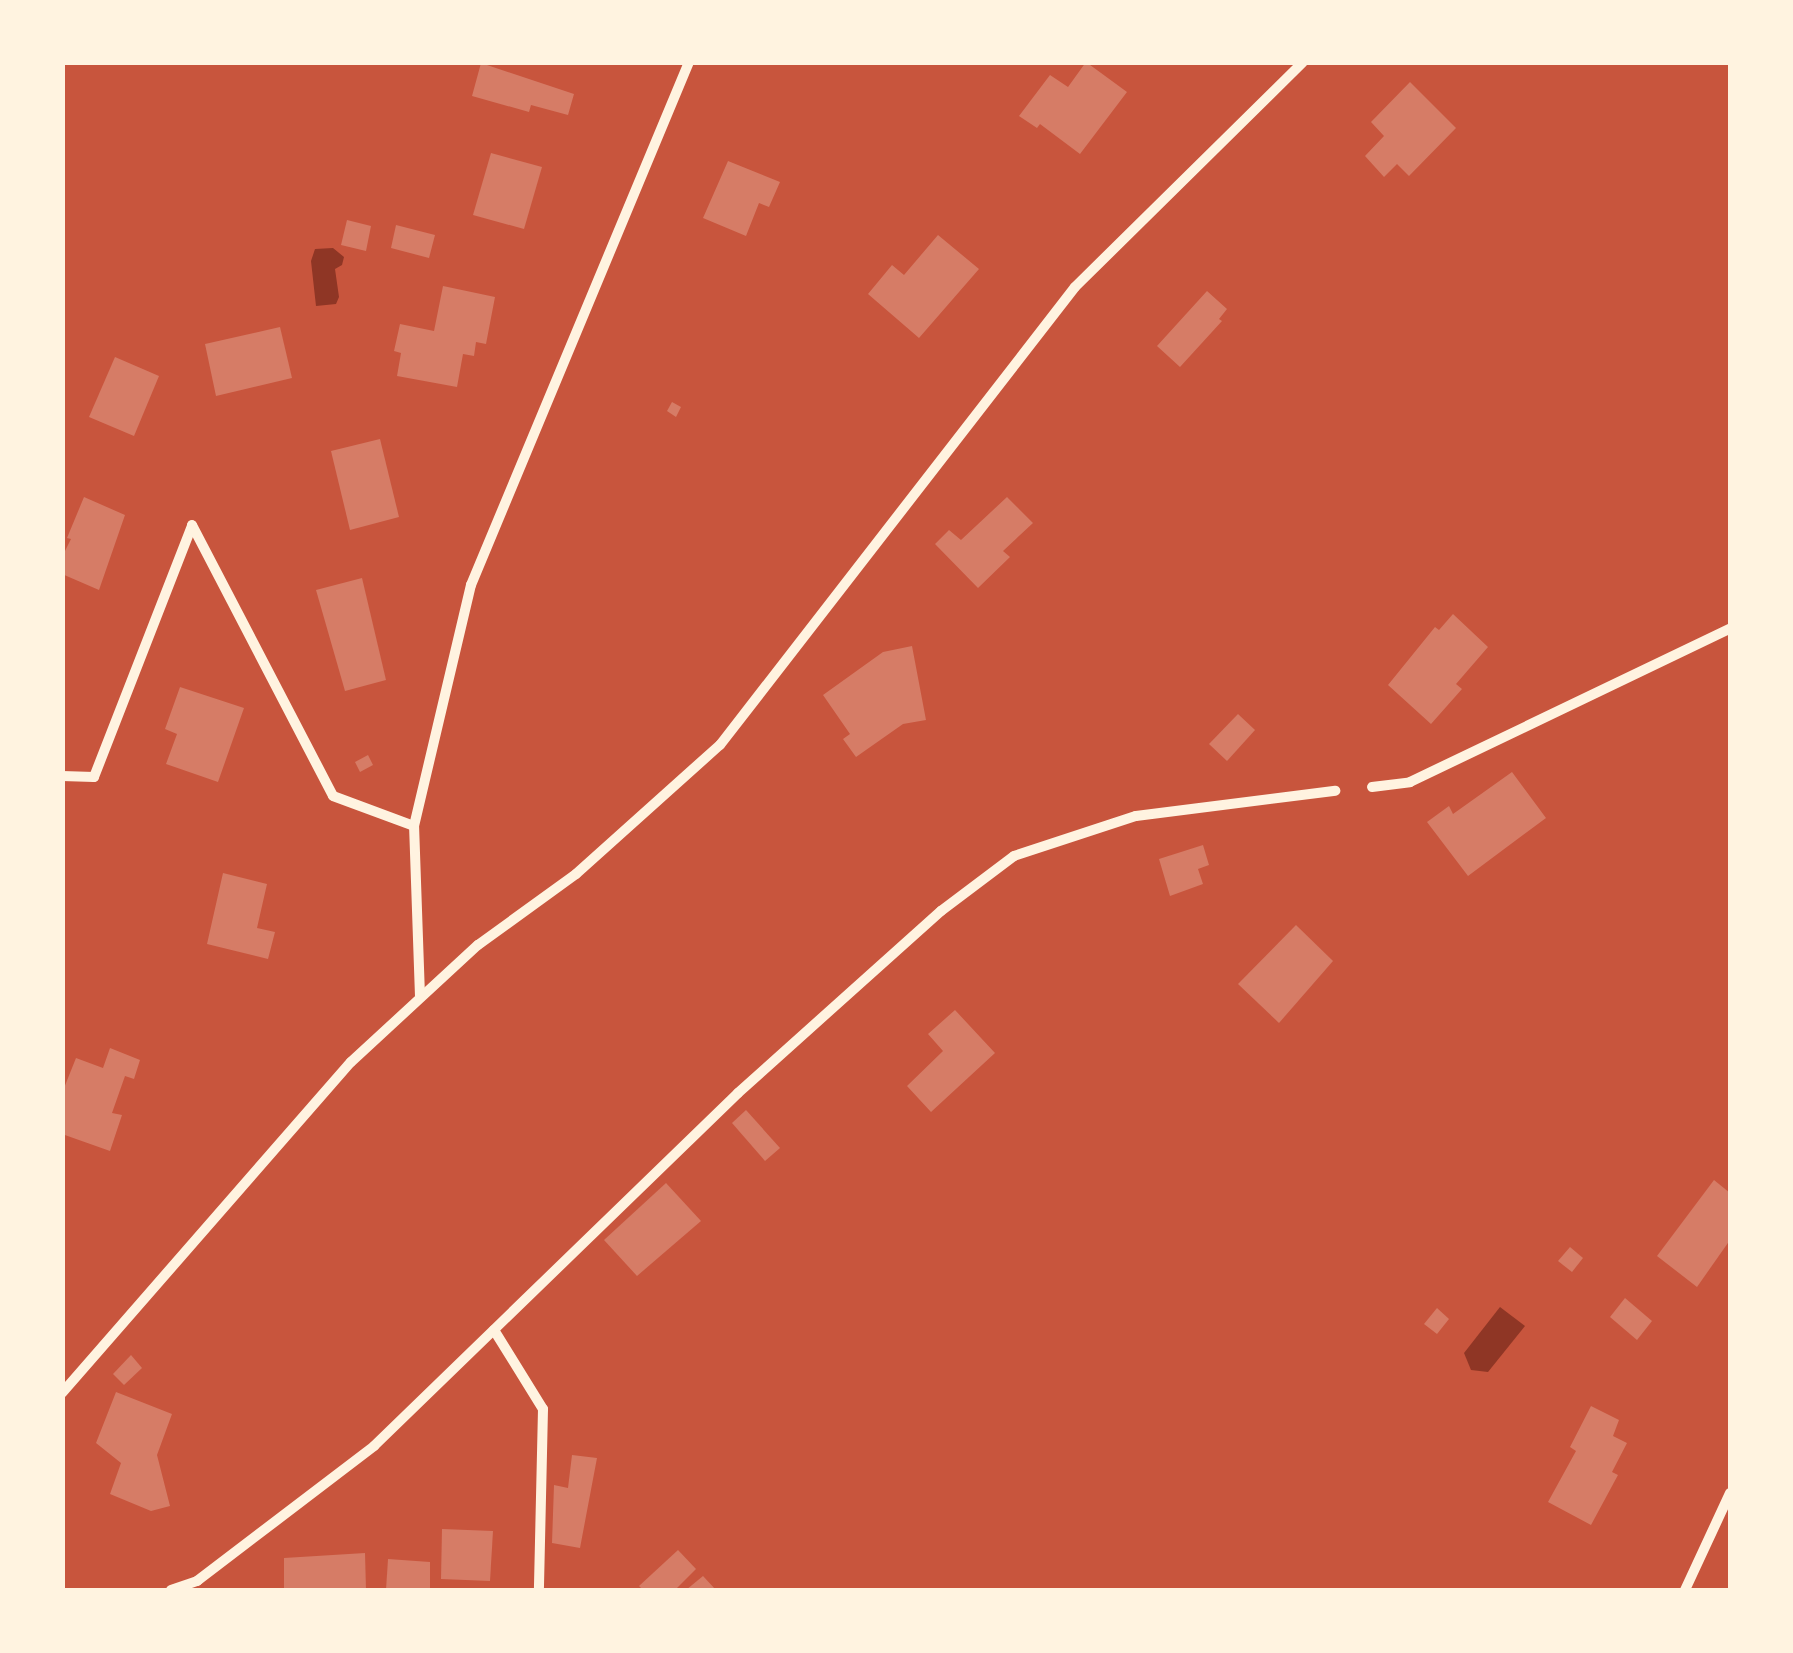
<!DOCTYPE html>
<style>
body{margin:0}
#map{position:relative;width:1793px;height:1653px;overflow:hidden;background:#c8553d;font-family:Inter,sans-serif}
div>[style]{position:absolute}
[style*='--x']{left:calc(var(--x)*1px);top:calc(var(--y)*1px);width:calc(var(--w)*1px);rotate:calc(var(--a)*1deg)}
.water>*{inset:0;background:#8f3625}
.building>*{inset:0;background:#d67c66}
.minor>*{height:10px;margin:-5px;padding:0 5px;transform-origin:5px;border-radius:5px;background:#fff3e0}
span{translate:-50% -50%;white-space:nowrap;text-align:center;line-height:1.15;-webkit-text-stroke:8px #fff3e0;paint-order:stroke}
.frame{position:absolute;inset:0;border:65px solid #fff3e0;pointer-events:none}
</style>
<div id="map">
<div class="water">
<i style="clip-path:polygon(333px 248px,344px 257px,342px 265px,335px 269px,339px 297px,336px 304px,316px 306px,311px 261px,315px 249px)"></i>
<i style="clip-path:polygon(1500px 1307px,1525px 1326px,1488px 1372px,1471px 1370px,1464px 1353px)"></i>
</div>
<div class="building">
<i style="clip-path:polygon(1086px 62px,1127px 92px,1080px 154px,1040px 124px,1037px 128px,1019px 116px,1050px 75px,1068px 87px)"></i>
<i style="clip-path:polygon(481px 63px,574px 94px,568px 115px,531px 105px,529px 112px,472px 96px)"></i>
<i style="clip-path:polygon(1410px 82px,1456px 128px,1409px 176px,1397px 164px,1384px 177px,1365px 156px,1384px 136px,1371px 122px)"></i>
<i style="clip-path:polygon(491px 153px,542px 167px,524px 229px,473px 215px)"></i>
<i style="clip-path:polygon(728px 161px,780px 182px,769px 207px,759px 203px,746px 236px,703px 218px)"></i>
<i style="clip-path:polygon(347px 220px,371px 226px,366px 251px,341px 245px)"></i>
<i style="clip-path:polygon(396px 225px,435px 235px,429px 258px,391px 248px)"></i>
<i style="clip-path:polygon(938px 235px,979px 269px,919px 338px,868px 294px,892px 265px,904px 275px)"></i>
<i style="clip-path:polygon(443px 286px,495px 297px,486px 344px,476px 342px,474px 356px,463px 354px,457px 387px,397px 376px,401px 353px,394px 351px,400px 324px,434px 331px)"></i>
<i style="clip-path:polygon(1207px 291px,1227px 309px,1219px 319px,1222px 321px,1180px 367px,1157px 346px)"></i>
<i style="clip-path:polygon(280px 327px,292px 378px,216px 396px,205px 344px)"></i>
<i style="clip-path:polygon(115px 357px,159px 376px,134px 436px,89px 417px)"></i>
<i style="clip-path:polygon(672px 402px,681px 407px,676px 417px,667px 411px)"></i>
<i style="clip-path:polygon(380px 439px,399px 517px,350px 530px,331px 451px)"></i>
<i style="clip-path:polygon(84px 497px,125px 515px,99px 590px,62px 574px,62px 557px,71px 539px,67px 538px)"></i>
<i style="clip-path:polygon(1007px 497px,1033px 523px,1003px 551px,1010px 557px,978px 588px,935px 544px,949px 530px,961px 540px)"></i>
<i style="clip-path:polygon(362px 578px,386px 680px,345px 691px,316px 590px)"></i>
<i style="clip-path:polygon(1453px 614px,1488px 647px,1456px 684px,1462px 689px,1431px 724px,1388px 685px,1435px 627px,1439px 630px)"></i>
<i style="clip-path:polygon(912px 646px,926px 720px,903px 724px,856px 757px,843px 739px,850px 734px,823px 695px,883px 652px)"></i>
<i style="clip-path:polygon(180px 687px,244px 708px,218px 782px,166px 764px,177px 734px,165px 729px)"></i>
<i style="clip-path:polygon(1238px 714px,1255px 730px,1227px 761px,1209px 744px)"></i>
<i style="clip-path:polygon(368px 755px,373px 765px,360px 772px,355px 762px)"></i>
<i style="clip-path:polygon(1512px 772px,1546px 818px,1468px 876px,1427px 822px,1449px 806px,1453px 814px)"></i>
<i style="clip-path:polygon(1203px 845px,1209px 865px,1198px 869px,1203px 884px,1170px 896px,1159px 859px)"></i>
<i style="clip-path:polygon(223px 873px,267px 884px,257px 928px,275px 932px,268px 959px,207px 944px)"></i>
<i style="clip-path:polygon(1296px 925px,1333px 961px,1279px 1023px,1238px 984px)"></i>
<i style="clip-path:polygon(955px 1010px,995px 1053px,931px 1112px,907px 1086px,943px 1051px,928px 1034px)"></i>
<i style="clip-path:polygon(110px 1048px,140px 1060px,134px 1079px,125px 1076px,112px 1113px,122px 1115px,110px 1151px,62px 1134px,62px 1093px,76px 1058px,103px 1068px)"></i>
<i style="clip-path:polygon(746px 1110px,780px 1148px,765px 1161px,732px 1123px)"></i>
<i style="clip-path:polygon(1714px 1180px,1730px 1193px,1730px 1240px,1697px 1287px,1657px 1256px)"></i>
<i style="clip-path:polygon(666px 1183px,701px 1221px,637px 1276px,604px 1240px)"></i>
<i style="clip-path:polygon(1570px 1247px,1583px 1258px,1572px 1272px,1558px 1261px)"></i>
<i style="clip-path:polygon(1625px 1298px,1652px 1321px,1637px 1340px,1610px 1317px)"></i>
<i style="clip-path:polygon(1437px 1308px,1449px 1319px,1437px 1334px,1424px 1324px)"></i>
<i style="clip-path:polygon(131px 1355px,142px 1368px,124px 1385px,113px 1374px)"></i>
<i style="clip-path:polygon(116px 1392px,172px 1414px,157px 1455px,170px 1506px,151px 1511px,110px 1494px,121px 1463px,96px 1443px)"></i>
<i style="clip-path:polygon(1591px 1406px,1619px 1420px,1613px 1436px,1627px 1443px,1612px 1472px,1618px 1475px,1591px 1525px,1548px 1502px,1576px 1451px,1570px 1447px)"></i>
<i style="clip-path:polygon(572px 1455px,597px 1458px,580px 1548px,552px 1543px,554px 1485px,568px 1488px)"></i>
<i style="clip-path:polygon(442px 1529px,493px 1531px,490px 1581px,441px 1579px)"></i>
<i style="clip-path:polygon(678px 1550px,696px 1569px,675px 1590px,643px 1590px,639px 1586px)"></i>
<i style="clip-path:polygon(365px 1553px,366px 1590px,284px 1590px,284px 1558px)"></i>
<i style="clip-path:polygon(388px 1559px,430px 1562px,430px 1590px,386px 1590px)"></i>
<i style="clip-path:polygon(703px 1576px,716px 1590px,686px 1590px)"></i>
</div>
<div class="minor">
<i style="--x:62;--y:776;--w:32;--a:2"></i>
<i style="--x:94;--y:777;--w:270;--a:-68.7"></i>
<i style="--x:192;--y:525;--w:305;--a:62.5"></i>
<i style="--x:333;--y:796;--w:86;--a:20.3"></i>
<i style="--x:1372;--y:787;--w:38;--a:-7"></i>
<i style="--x:1410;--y:782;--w:355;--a:-25.6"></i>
<i style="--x:420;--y:996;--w:170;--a:-92"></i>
<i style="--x:414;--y:826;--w:248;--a:-76.7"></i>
<i style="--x:471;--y:585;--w:567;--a:-67.37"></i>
<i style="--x:494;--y:1330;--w:93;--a:58.2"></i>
<i style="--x:543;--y:1409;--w:181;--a:91.3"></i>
<i style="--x:62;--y:1393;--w:439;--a:-48.9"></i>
<i style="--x:351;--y:1062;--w:173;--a:-42.7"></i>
<i style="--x:478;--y:945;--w:121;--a:-35.9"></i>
<i style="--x:576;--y:874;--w:193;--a:-41.9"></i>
<i style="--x:720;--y:745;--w:579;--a:-52.22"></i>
<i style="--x:1075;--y:287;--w:320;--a:-44.6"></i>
<i style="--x:171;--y:1590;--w:28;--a:-19"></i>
<i style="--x:197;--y:1581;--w:223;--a:-37.3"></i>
<i style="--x:374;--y:1446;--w:507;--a:-44.12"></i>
<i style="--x:738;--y:1093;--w:273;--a:-41.9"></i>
<i style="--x:941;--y:911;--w:91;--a:-37"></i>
<i style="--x:1014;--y:856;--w:128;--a:-18.2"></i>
<i style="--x:1136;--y:816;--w:201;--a:-7.2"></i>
<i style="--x:1685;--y:1590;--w:107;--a:-65.1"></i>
</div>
<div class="frame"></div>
</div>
